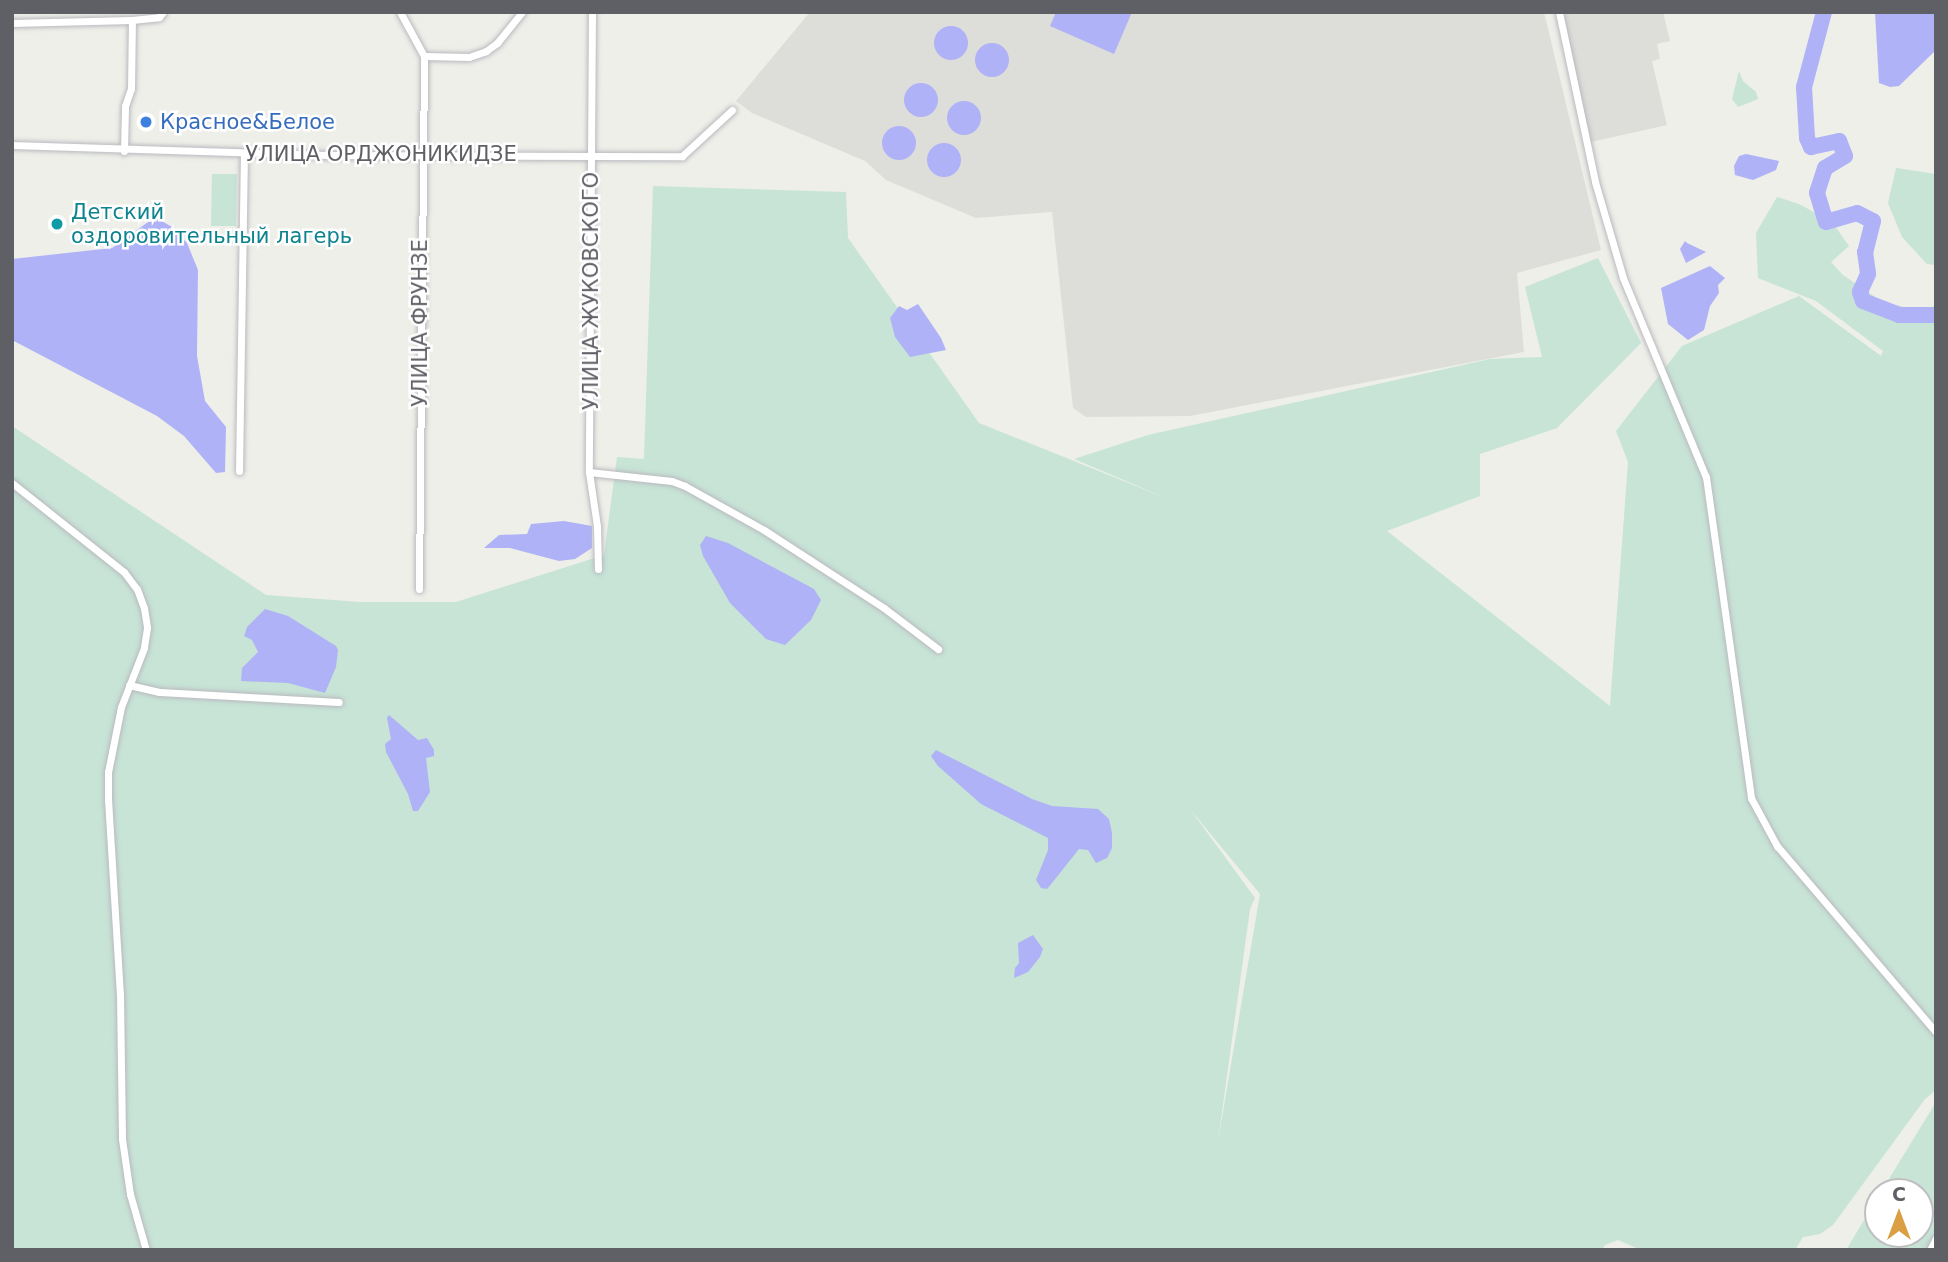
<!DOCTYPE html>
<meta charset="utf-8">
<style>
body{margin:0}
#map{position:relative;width:1948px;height:1262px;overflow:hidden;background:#edefe8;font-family:"DejaVu Sans",sans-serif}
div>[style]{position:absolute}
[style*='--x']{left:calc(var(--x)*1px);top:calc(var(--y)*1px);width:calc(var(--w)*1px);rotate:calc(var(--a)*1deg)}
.industrial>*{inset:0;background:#ddded9}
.green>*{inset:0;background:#c7e4d6}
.water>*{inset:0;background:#afb2f7}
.round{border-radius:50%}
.river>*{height:16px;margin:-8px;padding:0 8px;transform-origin:8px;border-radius:8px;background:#afb2f7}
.roads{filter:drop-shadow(0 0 2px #bab9c0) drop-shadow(0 0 2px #bab9c0)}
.street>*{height:7px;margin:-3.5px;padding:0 3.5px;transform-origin:3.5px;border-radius:3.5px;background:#fff}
.dots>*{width:19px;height:19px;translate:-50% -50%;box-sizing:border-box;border:4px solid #fff;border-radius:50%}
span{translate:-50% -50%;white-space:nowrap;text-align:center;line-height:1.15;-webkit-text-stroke:5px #fff;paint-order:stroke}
.shop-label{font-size:21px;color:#366cbe}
.left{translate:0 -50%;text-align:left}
.street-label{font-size:21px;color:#5f5f66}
.culture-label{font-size:21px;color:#0d838f}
.frame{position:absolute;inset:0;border:14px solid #5f5f66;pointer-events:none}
.north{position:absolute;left:1864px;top:1178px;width:70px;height:70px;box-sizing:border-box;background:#fff;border:2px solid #bfbfc2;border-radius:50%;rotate:0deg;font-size:19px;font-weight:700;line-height:28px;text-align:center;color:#5f5f66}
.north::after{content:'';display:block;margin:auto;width:24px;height:32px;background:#da9e43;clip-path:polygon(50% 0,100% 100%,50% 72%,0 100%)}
</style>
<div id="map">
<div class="industrial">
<i style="clip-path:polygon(810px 12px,1544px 12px,1601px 250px,1517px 273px,1524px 352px,1190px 416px,1086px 417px,1073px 408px,1052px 212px,976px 218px,886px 180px,865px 161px,752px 113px,736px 101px)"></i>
<i style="clip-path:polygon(1562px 12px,1663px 12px,1670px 41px,1657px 44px,1660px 59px,1652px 61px,1667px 125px,1591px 142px)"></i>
</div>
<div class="green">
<i style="clip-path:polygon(1739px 71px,1743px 81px,1756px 92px,1758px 99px,1738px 107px,1732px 99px)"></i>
<i style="clip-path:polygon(1896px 168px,1936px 174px,1936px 265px,1927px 264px,1902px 237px,1888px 203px)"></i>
<i style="clip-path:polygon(212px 174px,237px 174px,236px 226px,211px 226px)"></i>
<i style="clip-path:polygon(evenodd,653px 186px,846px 192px,848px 238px,979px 423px,1171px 500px,1074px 459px,1148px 435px,1490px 359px,1542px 357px,1525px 287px,1598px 258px,1641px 343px,1557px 428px,1480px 454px,1480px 496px,1387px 531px,1610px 706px,1628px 462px,1616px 431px,1682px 346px,1799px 296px,1881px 356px,1883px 351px,1816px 301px,1758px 278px,1756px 233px,1777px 197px,1799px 204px,1832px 222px,1849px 246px,1831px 262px,1843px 275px,1884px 303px,1924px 311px,1936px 305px,1936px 1090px,1925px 1099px,1833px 1225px,1820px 1234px,1803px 1237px,1795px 1250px,1641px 1250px,1618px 1240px,1605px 1245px,1602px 1250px,12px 1250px,12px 426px,266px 595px,360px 602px,456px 602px,604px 555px,617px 457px,644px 459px,653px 186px,1190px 809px,1260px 894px,1218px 1141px,1250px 909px,1255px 898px,1190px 809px)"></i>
<i style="clip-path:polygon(1936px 1102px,1936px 1250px,1846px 1250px,1878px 1197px,1878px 1234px,1920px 1234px,1920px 1192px,1881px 1192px)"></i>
</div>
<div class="water">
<i style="clip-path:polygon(1056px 12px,1132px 12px,1114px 54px,1050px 26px)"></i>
<i style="clip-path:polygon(1875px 12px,1936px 12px,1936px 50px,1899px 86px,1890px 87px,1879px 83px)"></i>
<i class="round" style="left:934px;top:26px;width:34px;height:34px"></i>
<i class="round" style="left:975px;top:43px;width:34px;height:34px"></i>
<i class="round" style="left:904px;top:83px;width:34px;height:34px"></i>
<i class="round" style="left:947px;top:101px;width:34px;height:34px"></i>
<i class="round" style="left:882px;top:126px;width:34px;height:34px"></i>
<i class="round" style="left:927px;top:143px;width:34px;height:34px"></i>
<i style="clip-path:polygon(1746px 154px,1779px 161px,1776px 170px,1753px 180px,1735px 175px,1734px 166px,1739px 156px)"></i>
<i style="clip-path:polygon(155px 217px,172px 227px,187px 243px,198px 270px,197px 356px,205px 401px,226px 427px,225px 472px,216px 473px,184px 436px,157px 416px,12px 340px,12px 259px,112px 248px)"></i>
<i style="clip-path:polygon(1685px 241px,1687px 243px,1706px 252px,1686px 263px,1680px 249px)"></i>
<i style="clip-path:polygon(1710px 266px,1725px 278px,1718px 285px,1719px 293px,1710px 306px,1704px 330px,1688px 340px,1668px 324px,1661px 288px)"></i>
<i style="clip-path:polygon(918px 304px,941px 338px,946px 350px,910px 357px,895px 337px,890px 318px,899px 306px,907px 310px)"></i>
<i style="clip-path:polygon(564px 521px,592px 526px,592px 548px,575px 559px,559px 561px,510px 548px,484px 548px,499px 535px,527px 534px,531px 524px)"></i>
<i style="clip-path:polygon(706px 536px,728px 543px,814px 589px,821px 600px,811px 620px,785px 645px,766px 639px,730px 603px,703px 556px,700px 545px)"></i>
<i style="clip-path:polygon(265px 609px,288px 616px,336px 646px,338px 650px,336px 667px,325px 693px,288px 683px,241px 681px,242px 668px,258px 652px,252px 640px,244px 636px,247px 627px)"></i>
<i style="clip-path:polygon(389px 715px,418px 740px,427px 738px,434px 750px,434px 756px,426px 758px,430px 792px,418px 811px,413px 811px,408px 794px,386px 752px,385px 744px,391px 739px,387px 718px)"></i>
<i style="clip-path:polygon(936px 750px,1032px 799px,1052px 806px,1098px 809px,1109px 819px,1112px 833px,1112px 848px,1107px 858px,1096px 863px,1088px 850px,1079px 849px,1052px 883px,1047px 889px,1041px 888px,1036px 880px,1048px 850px,1048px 838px,981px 804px,938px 766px,931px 756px)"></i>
<i style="clip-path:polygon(1033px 935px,1043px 949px,1040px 957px,1028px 972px,1014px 978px,1015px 968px,1019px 963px,1018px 943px)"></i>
</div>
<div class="river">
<i style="--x:1824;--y:12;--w:78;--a:104.9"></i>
<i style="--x:1804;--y:87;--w:51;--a:86.6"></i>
<i style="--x:1807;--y:138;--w:10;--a:66"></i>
<i style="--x:1811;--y:147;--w:29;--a:-12"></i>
<i style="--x:1839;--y:141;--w:16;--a:68"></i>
<i style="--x:1845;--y:156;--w:23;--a:149"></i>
<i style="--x:1825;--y:168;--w:26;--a:108"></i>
<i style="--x:1817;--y:193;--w:30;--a:73"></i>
<i style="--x:1826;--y:222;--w:32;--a:-16"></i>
<i style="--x:1857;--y:213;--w:18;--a:27"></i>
<i style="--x:1873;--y:221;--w:32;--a:104"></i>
<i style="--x:1865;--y:252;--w:22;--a:82"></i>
<i style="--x:1868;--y:274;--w:20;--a:114"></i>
<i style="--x:1860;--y:292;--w:9;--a:72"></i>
<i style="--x:1863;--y:301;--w:39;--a:21"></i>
<i style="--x:1899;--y:315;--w:37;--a:0"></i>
</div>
<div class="roads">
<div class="street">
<i style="--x:400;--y:12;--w:50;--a:61.4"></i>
<i style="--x:424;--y:56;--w:45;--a:1.3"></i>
<i style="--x:469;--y:57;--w:18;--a:-19"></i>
<i style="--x:486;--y:51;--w:14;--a:-36"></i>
<i style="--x:497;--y:43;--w:40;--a:-51"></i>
<i style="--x:592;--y:12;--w:460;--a:90.4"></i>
<i style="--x:589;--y:472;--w:55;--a:81.6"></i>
<i style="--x:597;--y:526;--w:43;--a:88.7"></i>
<i style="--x:1559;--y:12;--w:174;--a:78"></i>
<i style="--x:1595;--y:182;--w:100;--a:73.7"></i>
<i style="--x:1623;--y:278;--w:216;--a:67.4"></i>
<i style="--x:1706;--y:477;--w:324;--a:82"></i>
<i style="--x:1751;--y:798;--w:55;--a:61.6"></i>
<i style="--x:1777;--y:846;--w:245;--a:49.5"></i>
<i style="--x:12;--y:23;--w:120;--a:-1.4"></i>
<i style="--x:132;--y:20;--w:27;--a:-6"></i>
<i style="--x:159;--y:17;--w:6;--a:-51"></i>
<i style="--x:12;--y:145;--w:323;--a:1.8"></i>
<i style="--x:335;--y:155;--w:347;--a:0.2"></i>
<i style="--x:682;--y:156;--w:68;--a:-42.6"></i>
<i style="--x:124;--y:151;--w:45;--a:-88.7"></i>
<i style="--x:125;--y:106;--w:18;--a:-71"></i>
<i style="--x:131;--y:89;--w:69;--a:-89.2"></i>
<i style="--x:239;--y:471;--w:318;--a:-89.1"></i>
<i style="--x:589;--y:472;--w:83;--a:6.2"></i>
<i style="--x:672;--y:481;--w:14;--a:21"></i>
<i style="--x:685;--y:486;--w:90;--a:29.1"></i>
<i style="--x:764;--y:530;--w:143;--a:33"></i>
<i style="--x:884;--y:608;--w:68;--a:37.2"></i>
<i style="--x:12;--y:483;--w:143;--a:38.5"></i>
<i style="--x:124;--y:572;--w:21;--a:53"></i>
<i style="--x:137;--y:589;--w:20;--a:70"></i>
<i style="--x:144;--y:608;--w:20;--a:81"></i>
<i style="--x:147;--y:628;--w:20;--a:99"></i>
<i style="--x:144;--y:648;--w:63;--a:111.3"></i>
<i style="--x:121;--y:707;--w:66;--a:101.3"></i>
<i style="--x:108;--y:772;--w:27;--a:90"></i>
<i style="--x:108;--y:799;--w:195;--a:86.5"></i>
<i style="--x:120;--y:994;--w:145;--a:89.2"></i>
<i style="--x:122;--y:1139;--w:56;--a:81.7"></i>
<i style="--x:130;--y:1194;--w:58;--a:74.1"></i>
<i style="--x:419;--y:589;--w:533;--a:-89.46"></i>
<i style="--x:129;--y:685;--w:31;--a:13"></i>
<i style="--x:159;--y:692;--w:180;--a:3.2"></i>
<i style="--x:1930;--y:1250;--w:13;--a:-63"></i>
</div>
</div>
<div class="dots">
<i style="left:146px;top:122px;background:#3f7fe0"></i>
<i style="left:57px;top:224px;background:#0f9aa8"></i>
</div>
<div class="shop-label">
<span class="left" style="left:160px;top:122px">Красное&amp;Белое</span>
</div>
<div class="street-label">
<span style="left:381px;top:154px">УЛИЦА ОРДЖОНИКИДЗЕ</span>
<span style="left:591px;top:291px;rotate:-90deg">УЛИЦА ЖУКОВСКОГО</span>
<span style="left:420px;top:323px;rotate:-90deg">УЛИЦА ФРУНЗЕ</span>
</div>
<div class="culture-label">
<span class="left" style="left:71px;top:224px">Детский<br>оздоровительный лагерь</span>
</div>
<div class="frame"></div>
<div class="north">С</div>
</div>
